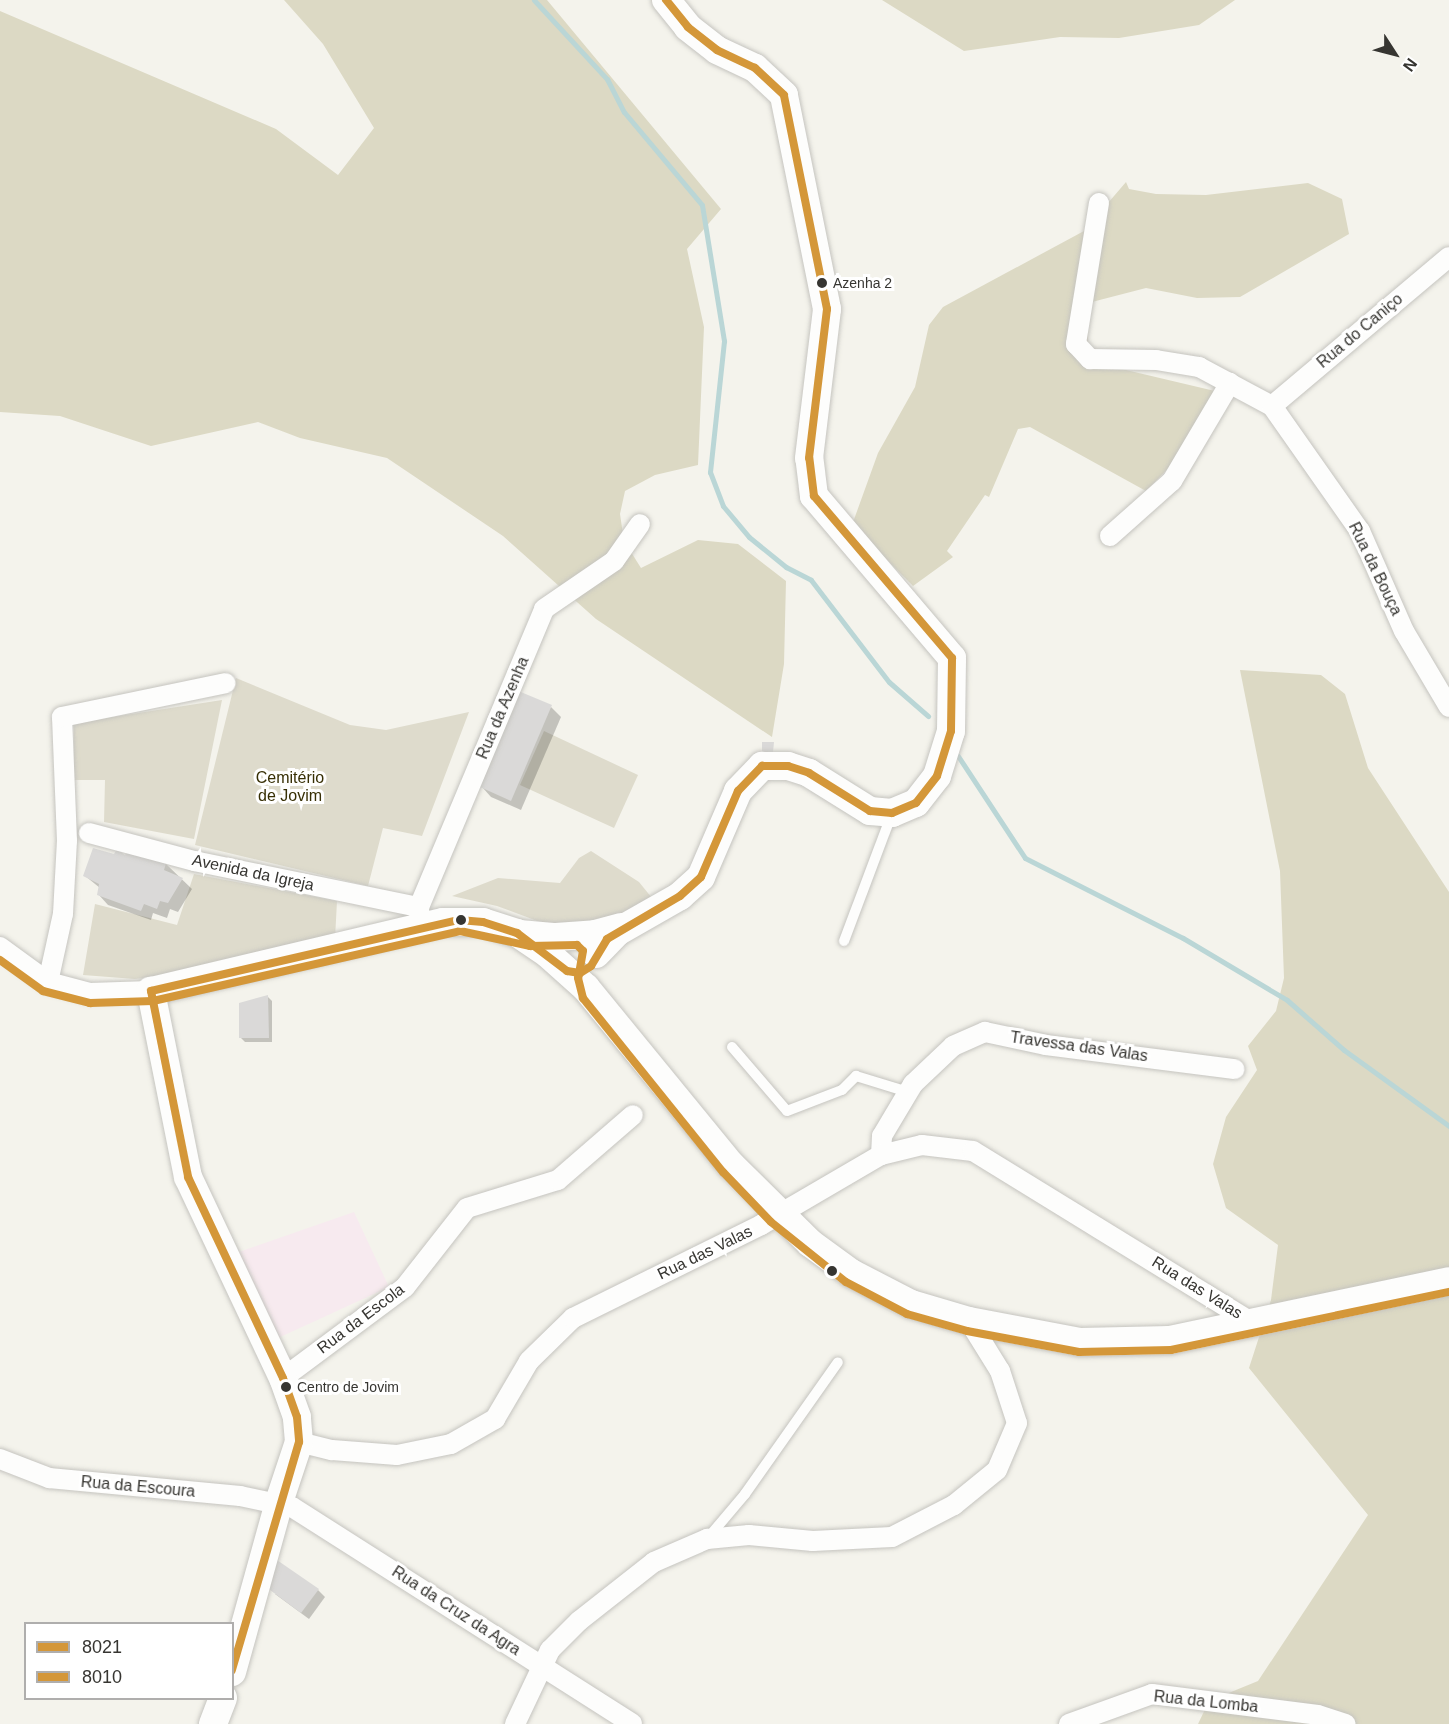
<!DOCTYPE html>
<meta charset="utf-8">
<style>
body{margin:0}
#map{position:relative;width:1449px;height:1724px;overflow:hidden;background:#f4f3ec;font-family:Arial,sans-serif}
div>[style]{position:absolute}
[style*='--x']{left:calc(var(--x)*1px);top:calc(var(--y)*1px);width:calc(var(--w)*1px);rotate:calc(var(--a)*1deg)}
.education>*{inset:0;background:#f7eaef}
.green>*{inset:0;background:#dedbcc}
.forest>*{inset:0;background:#dcd9c4}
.shadow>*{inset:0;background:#0003}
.stream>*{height:5px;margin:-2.5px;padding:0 2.5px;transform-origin:2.5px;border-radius:2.5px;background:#bad6d6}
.building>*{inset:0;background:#dad9d8}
.roads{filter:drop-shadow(0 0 2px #c5c4bf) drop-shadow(0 0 2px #c5c4bf)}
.lane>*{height:10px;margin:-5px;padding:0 5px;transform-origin:5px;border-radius:5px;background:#fdfdfc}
.street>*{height:20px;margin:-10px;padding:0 10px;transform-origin:10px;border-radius:10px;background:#fdfdfc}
.secondary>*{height:28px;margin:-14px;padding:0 14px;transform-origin:14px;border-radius:14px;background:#fdfdfc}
.bus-1>*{height:8px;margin:-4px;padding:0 4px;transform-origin:4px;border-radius:4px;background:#d49739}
.bus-2>*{height:8px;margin:-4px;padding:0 4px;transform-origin:4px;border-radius:4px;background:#d49739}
.dots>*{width:16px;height:16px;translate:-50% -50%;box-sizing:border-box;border:3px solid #fff;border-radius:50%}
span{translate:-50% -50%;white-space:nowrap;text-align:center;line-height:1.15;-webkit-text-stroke:6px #fff;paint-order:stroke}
.bus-label{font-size:14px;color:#363531}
.left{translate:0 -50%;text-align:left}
.street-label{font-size:16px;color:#363531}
.park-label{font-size:16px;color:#372f04}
.legend{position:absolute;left:24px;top:1622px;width:210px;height:78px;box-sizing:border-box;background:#fff;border:2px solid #afaead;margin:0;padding:8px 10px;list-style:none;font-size:18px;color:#363531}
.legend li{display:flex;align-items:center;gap:12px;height:30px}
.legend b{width:30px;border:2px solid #afaead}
.north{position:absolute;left:1365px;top:24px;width:60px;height:60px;-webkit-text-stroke:4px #fff;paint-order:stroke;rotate:126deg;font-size:16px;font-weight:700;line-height:24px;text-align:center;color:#363531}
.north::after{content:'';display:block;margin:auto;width:21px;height:27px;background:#363531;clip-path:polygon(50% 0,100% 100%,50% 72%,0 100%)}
</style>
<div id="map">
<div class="education">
<i style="clip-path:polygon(354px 1212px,389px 1287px,276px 1339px,236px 1253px)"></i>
</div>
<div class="green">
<i style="clip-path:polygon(236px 678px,350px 725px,386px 730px,469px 712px,422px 836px,383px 828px,368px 886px,195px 845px)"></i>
<i style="clip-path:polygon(222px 700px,194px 839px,104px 822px,105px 780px,74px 780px,74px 723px)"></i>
<i style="clip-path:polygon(544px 731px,638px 775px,614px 828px,520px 785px)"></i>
<i style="clip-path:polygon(591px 851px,639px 882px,652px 898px,612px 921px,548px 925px,497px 906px,452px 896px,498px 878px,560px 883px,579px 858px)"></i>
<i style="clip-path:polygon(194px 874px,337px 901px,335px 939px,180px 974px,135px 979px,83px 975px,95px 904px,177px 925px)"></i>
</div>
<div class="forest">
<i style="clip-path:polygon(284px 0,547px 0,721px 209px,687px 249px,704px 327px,698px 465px,655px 475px,625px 491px,620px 514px,624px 541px,641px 568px,698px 540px,738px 544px,786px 581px,784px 664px,772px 737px,596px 619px,503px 536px,387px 458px,300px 438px,258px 422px,151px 446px,60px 416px,0 412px,0 11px,276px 129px,338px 175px,374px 128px,323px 44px)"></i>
<i style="clip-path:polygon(882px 0,1235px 0,1199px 25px,1119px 38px,1060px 37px,964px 51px)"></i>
<i style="clip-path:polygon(1126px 182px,1129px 189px,1156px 194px,1206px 195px,1308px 183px,1342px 199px,1349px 234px,1240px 297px,1197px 298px,1146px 288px,1088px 303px,1088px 361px,1219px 392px,1190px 446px,1146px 491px,1030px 427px,1018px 429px,989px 497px,985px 495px,947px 551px,953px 557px,913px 586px,852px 525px,878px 453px,915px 387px,929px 325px,943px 307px,1084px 231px)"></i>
<i style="clip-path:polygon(1240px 670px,1321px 675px,1345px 694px,1368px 768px,1449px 892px,1449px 1724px,1198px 1724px,1209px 1701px,1258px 1681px,1368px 1515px,1249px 1368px,1271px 1300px,1278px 1245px,1226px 1208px,1213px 1164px,1226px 1117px,1257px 1070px,1248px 1046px,1276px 1011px,1284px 978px,1280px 871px)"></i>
</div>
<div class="shadow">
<i style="clip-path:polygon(551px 707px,561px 717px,521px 810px,491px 797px,482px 787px)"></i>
<i style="clip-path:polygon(126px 857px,166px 864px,192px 889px,178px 912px,170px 909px,167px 918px,153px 913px,151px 920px,108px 905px,99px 895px,100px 888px,84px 875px)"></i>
<i style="clip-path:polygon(268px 997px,272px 1001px,272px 1042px,245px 1042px,240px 1037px)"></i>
<i style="clip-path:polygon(318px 1590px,325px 1597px,309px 1619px,275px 1594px)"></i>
</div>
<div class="stream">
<i style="--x:534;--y:0;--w:108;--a:47.3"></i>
<i style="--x:607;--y:79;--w:37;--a:63"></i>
<i style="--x:624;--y:112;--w:121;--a:50"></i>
<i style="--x:702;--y:205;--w:138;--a:80.8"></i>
<i style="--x:724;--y:341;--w:132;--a:96.1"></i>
<i style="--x:710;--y:472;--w:36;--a:69"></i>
<i style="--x:723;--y:506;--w:40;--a:50"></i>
<i style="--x:749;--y:537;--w:48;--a:39"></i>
<i style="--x:786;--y:567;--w:28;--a:27"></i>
<i style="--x:811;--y:580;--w:128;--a:52.6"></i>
<i style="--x:889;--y:682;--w:52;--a:41.1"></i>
<i style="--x:958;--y:756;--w:122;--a:56.7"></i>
<i style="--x:1025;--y:858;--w:177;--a:26.9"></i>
<i style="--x:1183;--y:938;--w:121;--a:30.8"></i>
<i style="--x:1287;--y:1000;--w:76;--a:41.3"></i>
<i style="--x:1344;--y:1050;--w:130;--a:35.9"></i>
</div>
<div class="building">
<i style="clip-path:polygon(516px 690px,552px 705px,511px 801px,480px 787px)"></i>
<i style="clip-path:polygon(762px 742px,774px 742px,773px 752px,762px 752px)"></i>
<i style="clip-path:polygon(93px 848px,114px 854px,117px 849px,125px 855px,129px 849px,166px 863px,164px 870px,183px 878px,168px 903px,160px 901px,157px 909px,144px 904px,141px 911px,97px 895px,99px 884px,83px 876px)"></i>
<i style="clip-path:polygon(268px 995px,269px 1038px,239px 1038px,239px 1003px)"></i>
<i style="clip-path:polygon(274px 1558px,319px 1589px,301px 1613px,266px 1587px)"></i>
</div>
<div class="roads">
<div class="lane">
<i style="--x:844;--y:941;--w:134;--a:-69.4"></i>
<i style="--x:732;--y:1047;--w:84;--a:49.3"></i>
<i style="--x:787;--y:1111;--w:59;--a:-20.9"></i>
<i style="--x:842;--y:1090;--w:20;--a:-45"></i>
<i style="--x:856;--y:1076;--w:54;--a:17.1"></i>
<i style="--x:707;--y:1539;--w:59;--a:-49.8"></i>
<i style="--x:745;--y:1494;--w:161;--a:-54.8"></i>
</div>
<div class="street">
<i style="--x:1099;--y:203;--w:143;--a:99.3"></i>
<i style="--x:1076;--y:344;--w:21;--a:47"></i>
<i style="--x:1090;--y:359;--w:66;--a:0.9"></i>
<i style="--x:1156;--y:360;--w:44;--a:9.2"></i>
<i style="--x:1199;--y:367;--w:83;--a:28.1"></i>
<i style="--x:1272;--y:406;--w:153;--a:54.9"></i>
<i style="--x:1360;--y:531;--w:109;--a:66.3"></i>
<i style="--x:1404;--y:631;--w:88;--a:59.4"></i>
<i style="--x:1272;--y:406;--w:231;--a:-40.1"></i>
<i style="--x:1110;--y:536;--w:83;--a:-41.6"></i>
<i style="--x:1172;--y:481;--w:114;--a:-59.4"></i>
<i style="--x:89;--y:833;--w:109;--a:14.9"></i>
<i style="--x:194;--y:861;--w:230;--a:11.6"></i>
<i style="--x:420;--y:927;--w:20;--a:-93"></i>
<i style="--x:419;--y:907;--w:323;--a:-67.2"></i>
<i style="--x:544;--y:609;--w:85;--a:-34.4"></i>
<i style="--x:614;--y:561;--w:45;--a:-54.9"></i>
<i style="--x:0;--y:947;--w:59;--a:36.1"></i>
<i style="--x:48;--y:982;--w:43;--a:14.7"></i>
<i style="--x:90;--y:993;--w:61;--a:-1.9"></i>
<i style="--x:48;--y:982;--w:70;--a:-77.6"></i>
<i style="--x:63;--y:914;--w:73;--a:-86.9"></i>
<i style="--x:67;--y:841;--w:124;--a:-92.3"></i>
<i style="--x:62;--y:717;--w:167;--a:-11.7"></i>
<i style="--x:881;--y:1155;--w:19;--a:-87"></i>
<i style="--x:882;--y:1136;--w:61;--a:-59.2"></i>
<i style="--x:913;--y:1084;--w:55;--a:-43.5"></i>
<i style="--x:953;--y:1046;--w:35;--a:-24"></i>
<i style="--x:985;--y:1032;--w:62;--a:12"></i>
<i style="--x:1046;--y:1045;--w:190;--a:7.3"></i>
<i style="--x:283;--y:1378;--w:152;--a:-36.7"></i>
<i style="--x:405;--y:1287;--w:100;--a:-51.9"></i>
<i style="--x:467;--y:1208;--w:95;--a:-17.1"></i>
<i style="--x:558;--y:1180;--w:99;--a:-40.9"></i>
<i style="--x:299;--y:1442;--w:34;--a:14"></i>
<i style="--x:332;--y:1450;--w:65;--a:4.4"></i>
<i style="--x:397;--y:1455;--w:55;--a:-11.5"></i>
<i style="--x:451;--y:1444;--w:51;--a:-29.6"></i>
<i style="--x:495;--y:1419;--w:67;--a:-59.6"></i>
<i style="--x:529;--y:1361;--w:62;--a:-44.3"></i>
<i style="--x:573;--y:1318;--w:210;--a:-26.3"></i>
<i style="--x:761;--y:1225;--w:139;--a:-30.3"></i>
<i style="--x:881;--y:1155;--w:42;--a:-13.7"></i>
<i style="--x:922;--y:1145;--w:51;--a:6.7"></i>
<i style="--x:973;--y:1151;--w:329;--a:31.6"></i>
<i style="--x:0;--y:1459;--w:53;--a:21.2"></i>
<i style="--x:49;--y:1478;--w:192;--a:5.4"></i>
<i style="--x:240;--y:1496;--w:53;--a:11.9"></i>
<i style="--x:292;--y:1507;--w:403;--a:32.5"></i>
<i style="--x:515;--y:1724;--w:82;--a:-64.7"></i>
<i style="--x:550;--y:1650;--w:41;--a:-45"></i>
<i style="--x:579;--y:1621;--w:95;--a:-38.2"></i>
<i style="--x:654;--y:1562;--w:58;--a:-23.5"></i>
<i style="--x:707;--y:1539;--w:42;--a:-5.4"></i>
<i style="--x:749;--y:1535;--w:64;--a:5.4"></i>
<i style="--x:813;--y:1541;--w:79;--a:-2.9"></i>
<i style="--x:892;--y:1537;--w:70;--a:-27.3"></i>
<i style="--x:954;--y:1505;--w:55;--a:-39.1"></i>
<i style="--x:997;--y:1470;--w:51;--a:-66.9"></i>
<i style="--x:1017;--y:1423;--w:55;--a:-108.1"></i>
<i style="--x:1000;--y:1371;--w:59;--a:-121.8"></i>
<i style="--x:1069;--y:1724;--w:88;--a:-19.9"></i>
<i style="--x:1152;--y:1694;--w:167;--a:7.2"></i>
<i style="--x:1318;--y:1715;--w:29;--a:18"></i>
</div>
<div class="secondary">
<i style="--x:519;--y:934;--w:37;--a:5"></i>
<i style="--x:556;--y:937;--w:39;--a:-4"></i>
<i style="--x:595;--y:934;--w:27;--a:-15"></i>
<i style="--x:596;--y:954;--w:30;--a:-46"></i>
<i style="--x:617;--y:932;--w:73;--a:-29.7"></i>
<i style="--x:680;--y:896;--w:28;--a:-42"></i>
<i style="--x:701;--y:877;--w:94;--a:-66.7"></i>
<i style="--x:738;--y:791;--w:35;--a:-46"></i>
<i style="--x:762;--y:766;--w:26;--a:0"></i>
<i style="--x:788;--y:766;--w:22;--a:18"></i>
<i style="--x:809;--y:773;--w:72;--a:31.9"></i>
<i style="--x:870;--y:811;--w:22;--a:5"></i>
<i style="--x:892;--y:813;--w:26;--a:-23"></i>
<i style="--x:916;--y:803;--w:34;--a:-52"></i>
<i style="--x:937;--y:776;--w:47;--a:-72.7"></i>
<i style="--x:951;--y:731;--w:73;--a:-89.2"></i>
<i style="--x:952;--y:658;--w:213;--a:-130.4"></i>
<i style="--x:814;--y:496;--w:38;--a:-97"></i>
<i style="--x:809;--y:458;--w:150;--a:-83.1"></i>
<i style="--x:827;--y:309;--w:218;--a:-101.4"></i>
<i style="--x:784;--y:95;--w:40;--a:-137"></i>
<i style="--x:755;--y:68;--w:42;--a:-154.7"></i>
<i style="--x:717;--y:50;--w:37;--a:-142"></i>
<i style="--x:688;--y:27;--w:35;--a:-129"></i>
<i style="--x:232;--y:1672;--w:176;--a:-74.5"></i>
<i style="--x:279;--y:1502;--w:63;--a:-71.6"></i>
<i style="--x:299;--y:1442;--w:25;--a:-95"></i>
<i style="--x:297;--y:1417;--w:41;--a:-109.7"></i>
<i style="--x:283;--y:1378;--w:222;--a:-115.3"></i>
<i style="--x:188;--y:1177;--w:190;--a:-101.3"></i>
<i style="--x:151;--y:991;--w:300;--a:-13.3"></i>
<i style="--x:443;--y:922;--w:40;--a:0"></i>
<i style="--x:483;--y:922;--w:36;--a:18"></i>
<i style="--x:517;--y:933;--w:37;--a:34"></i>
<i style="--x:548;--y:954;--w:51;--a:41.8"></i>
<i style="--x:586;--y:988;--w:229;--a:50.7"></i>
<i style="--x:731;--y:1165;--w:111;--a:44.6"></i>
<i style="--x:810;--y:1243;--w:51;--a:36.2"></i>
<i style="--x:851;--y:1273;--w:68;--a:27.3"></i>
<i style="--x:911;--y:1304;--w:60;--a:16.3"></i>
<i style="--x:969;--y:1321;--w:113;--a:10.7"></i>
<i style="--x:1080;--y:1342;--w:90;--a:-1.3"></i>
<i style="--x:1170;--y:1340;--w:285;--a:-11.9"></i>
<i style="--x:213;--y:1724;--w:28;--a:-69"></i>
</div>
</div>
<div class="bus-1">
<i style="--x:151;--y:991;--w:316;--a:-13"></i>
<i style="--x:459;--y:920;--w:24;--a:5"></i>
<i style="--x:483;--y:922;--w:36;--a:18"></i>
<i style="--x:517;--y:933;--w:63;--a:37.2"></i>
<i style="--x:567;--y:971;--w:13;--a:9"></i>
<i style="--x:580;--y:973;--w:13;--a:-32"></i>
<i style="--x:591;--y:966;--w:31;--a:-59"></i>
<i style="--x:607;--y:939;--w:85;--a:-30.5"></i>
<i style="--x:680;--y:896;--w:28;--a:-42"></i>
<i style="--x:701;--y:877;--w:94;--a:-66.7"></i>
<i style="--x:738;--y:791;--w:35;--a:-46"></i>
<i style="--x:762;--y:766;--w:26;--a:0"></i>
<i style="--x:788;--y:766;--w:22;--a:18"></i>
<i style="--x:809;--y:773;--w:72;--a:31.9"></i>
<i style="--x:870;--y:811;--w:22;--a:5"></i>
<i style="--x:892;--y:813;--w:26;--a:-23"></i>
<i style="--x:916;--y:803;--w:34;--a:-52"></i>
<i style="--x:937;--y:776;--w:47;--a:-72.7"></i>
<i style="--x:951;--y:731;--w:73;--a:-89.2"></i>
<i style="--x:952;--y:658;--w:213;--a:-130.4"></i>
<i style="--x:814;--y:496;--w:38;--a:-97"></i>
<i style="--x:809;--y:458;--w:150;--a:-83.1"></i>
<i style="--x:827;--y:309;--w:218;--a:-101.4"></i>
<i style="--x:784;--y:95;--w:40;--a:-137"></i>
<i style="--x:755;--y:68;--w:42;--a:-154.7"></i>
<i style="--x:717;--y:50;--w:37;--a:-142"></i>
<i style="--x:688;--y:27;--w:35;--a:-129"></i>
<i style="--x:151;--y:991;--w:190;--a:78.7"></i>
<i style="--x:188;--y:1177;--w:222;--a:64.7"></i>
<i style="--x:283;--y:1378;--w:41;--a:70.3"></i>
<i style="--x:297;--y:1417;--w:25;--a:85"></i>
<i style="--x:299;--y:1442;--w:238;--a:106.4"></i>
</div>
<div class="bus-2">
<i style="--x:0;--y:960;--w:53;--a:35.8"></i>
<i style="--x:43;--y:991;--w:49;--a:14.3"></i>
<i style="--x:90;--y:1003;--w:63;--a:-1.8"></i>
<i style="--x:153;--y:1001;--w:315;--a:-12.8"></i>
<i style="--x:460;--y:931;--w:72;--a:12.1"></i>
<i style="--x:530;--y:946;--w:47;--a:-1.2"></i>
<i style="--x:577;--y:945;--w:8;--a:45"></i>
<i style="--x:583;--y:951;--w:27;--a:100"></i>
<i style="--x:578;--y:978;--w:21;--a:76"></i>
<i style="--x:583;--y:998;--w:223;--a:51.2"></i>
<i style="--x:723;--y:1172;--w:69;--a:46.2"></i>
<i style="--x:771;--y:1222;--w:96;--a:38.7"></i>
<i style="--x:846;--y:1282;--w:69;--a:27.7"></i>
<i style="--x:907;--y:1314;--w:62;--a:15.8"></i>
<i style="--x:967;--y:1331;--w:114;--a:10.6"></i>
<i style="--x:1079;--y:1352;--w:92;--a:-1.2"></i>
<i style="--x:1171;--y:1350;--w:284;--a:-11.8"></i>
</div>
<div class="dots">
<i style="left:822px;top:283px;background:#363531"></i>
<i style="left:461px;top:920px;background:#363531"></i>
<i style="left:832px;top:1271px;background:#363531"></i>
<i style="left:286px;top:1387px;background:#363531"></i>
</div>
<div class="bus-label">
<span class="left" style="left:833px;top:283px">Azenha 2</span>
<span class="left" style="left:297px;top:1387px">Centro de Jovim</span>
</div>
<div class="street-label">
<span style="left:1360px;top:331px;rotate:-40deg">Rua do Caniço</span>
<span style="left:1375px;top:569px;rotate:64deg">Rua da Bouça</span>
<span style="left:503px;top:708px;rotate:-67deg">Rua da Azenha</span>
<span style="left:253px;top:873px;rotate:12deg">Avenida da Igreja</span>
<span style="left:1079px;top:1047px;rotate:8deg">Travessa das Valas</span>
<span style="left:705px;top:1253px;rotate:-26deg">Rua das Valas</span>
<span style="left:1197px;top:1288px;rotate:32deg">Rua das Valas</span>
<span style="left:361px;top:1319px;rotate:-37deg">Rua da Escola</span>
<span style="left:138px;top:1487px;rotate:5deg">Rua da Escoura</span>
<span style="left:456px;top:1611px;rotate:33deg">Rua da Cruz da Agra</span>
<span style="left:1206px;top:1702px;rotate:6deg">Rua da Lomba</span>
</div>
<div class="park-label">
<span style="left:290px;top:787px">Cemitério<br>de Jovim</span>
</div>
<ul class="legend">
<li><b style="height:8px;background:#d49739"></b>8021</li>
<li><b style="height:8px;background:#d49739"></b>8010</li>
</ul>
<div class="north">N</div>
</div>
